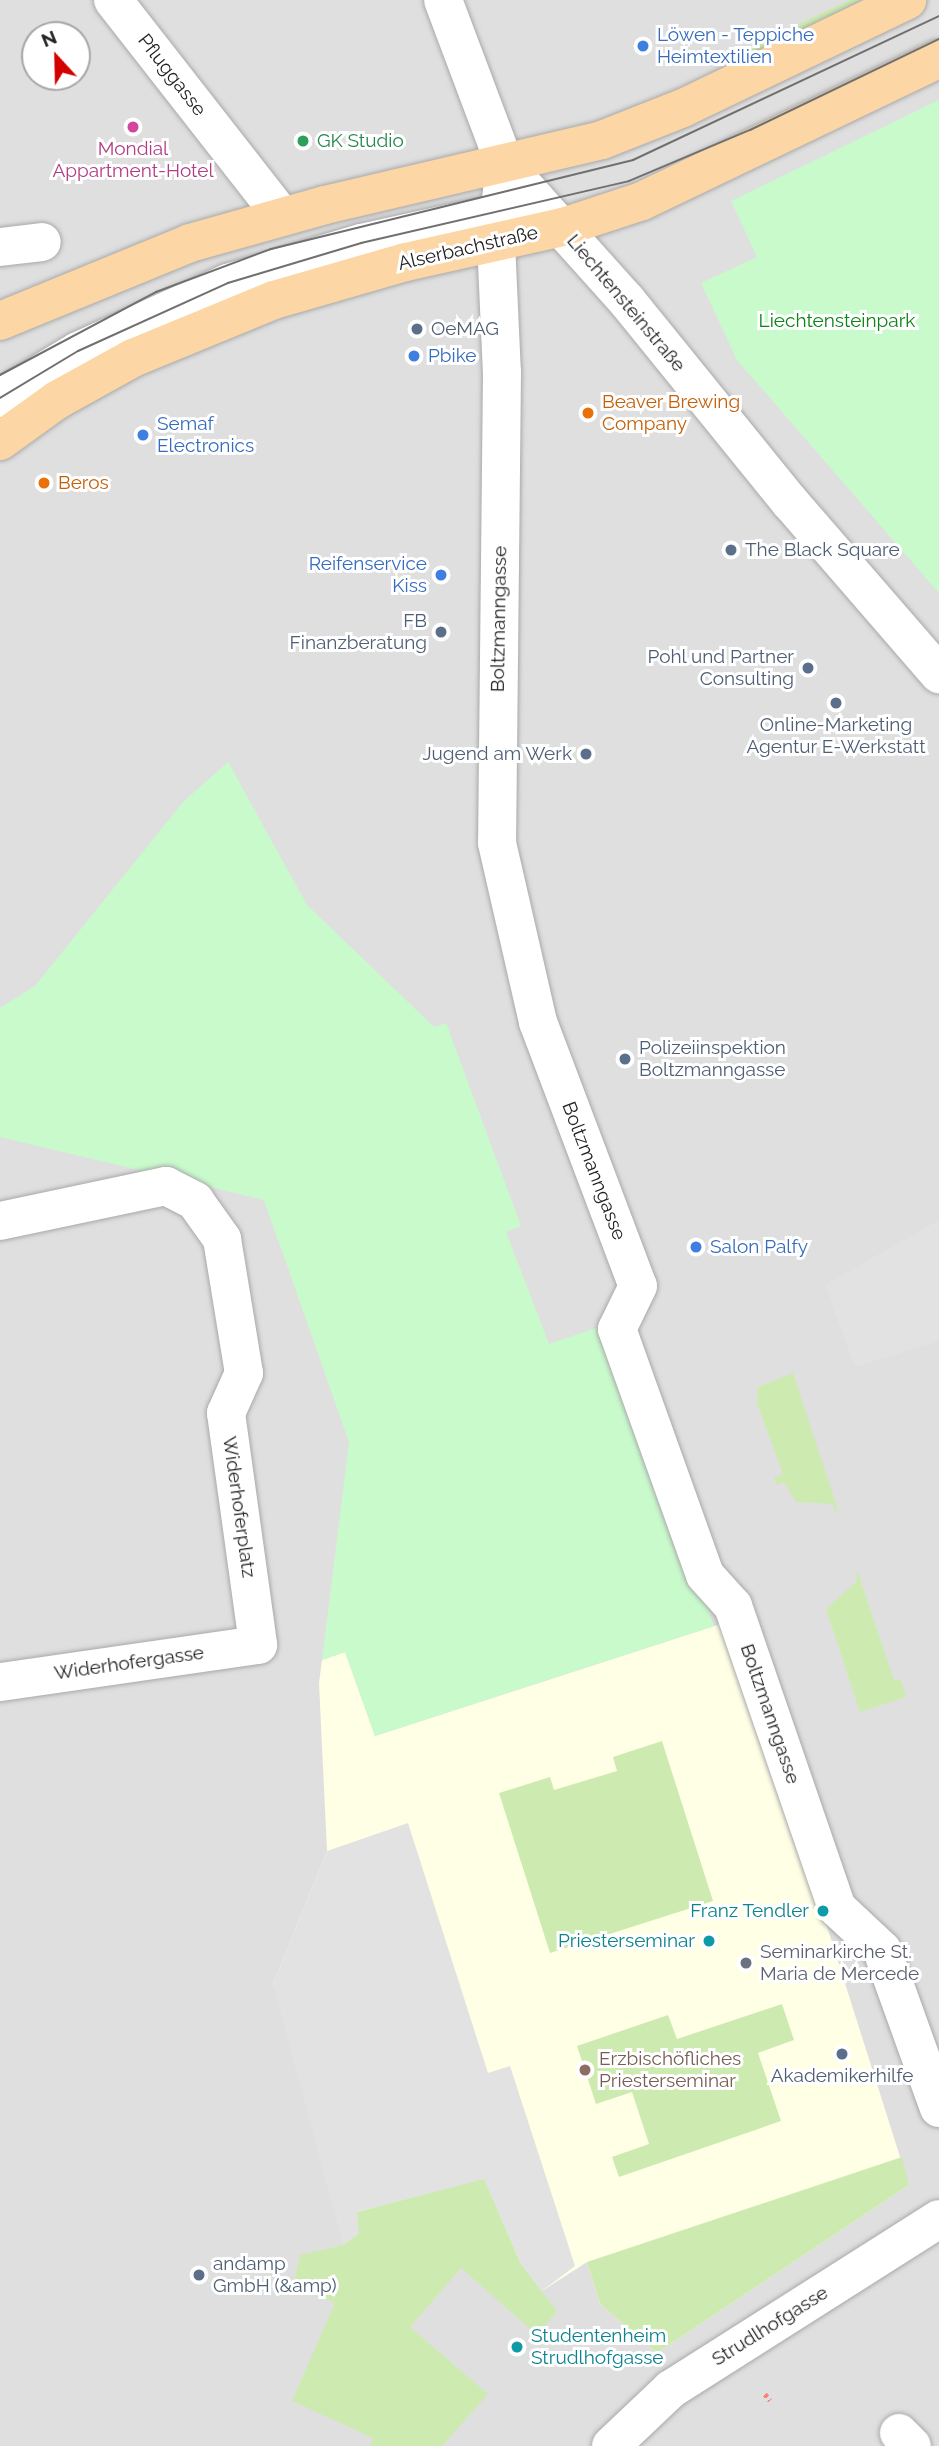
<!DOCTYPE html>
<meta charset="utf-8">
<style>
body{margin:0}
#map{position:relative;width:939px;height:2446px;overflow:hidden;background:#f2efe9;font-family:Raleway,sans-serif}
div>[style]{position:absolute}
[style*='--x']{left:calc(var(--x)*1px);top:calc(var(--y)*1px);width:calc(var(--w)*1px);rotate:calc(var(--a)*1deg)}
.residential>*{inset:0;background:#e0dfdf}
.education>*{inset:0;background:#ffffe5}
.grass>*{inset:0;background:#cdebb0}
.park>*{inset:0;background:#c8facc}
.parking>*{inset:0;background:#e2e2e2}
.path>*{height:4.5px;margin-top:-2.25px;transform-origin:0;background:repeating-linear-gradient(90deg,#fa8072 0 3.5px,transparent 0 7px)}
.roads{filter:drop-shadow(0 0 2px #a9a9a9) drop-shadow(0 0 2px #a9a9a9)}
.minor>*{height:38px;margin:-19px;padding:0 19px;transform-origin:19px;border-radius:19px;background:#fff}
.major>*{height:38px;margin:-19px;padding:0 19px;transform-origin:19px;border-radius:19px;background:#fcd6a4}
.tram>*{height:2px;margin:-1px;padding:0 1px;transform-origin:1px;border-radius:1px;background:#707070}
.dots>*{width:19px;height:19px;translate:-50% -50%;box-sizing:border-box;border:4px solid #fff;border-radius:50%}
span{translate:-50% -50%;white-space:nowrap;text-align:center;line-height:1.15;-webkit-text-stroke:6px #fff;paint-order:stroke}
.shop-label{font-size:19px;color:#366cbe}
.left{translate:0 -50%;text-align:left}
.right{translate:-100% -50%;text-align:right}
.street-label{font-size:19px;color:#222}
.leisure-label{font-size:19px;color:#27864d}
.hotel-label{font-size:19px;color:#b23c85}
.park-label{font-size:19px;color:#0c8416}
.service-label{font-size:19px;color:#4e5e75}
.food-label{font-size:19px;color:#c56008}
.culture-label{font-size:19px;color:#0d838f}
.worship-label{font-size:19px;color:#5b616d}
.education-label{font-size:19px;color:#785e54}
.north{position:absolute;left:21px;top:21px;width:70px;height:70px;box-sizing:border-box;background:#fff;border:2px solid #a7a7a7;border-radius:50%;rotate:338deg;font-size:19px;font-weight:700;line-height:28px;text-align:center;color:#222}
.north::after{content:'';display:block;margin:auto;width:24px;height:32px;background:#d40000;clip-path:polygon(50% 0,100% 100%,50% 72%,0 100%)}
</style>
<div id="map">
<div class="residential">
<i style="clip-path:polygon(evenodd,0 0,939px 0,939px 2446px,0 2446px,0 0,35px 35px,77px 35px,77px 77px,35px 77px,35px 35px)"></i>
</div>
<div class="education">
<i style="clip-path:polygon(730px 1621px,909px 2185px,657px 2353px,600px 2304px,587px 2262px,542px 2291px,521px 2264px,357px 2212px,273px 1984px,327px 1851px,319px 1683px,322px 1660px,345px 1652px,375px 1736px)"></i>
</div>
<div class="grass">
<i style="clip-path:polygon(850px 0,875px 0,750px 59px,745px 49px)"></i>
<i style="clip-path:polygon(793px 1373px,838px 1510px,835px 1512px,833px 1504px,796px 1502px,784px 1482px,777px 1485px,774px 1478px,783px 1474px,757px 1403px,758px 1387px)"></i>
<i style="clip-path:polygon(857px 1570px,894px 1680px,901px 1679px,906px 1697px,860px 1712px,826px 1609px,856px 1582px)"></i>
<i style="clip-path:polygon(662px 1741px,713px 1901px,550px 1953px,499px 1793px,550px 1777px,554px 1790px,617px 1771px,613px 1757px)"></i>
<i style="clip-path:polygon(782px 2004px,794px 2040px,758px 2053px,781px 2121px,619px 2177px,612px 2157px,649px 2144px,632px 2092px,596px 2104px,577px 2046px,668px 2015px,677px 2039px)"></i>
<i style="clip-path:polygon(902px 2157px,909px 2185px,657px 2353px,600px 2304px,587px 2262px)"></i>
<i style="clip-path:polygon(484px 2178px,521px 2264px,557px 2311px,537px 2335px,461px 2268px,410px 2327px,488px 2394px,442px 2446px,370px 2446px,373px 2438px,292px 2401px,335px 2303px,302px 2288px,295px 2277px,300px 2255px,343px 2245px,357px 2212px)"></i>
</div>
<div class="park">
<i style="clip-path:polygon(939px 100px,939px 593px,737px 360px,701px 283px,757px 257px,731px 201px)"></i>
<i style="clip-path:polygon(228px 762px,307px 905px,434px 1027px,446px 1023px,521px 1226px,506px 1232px,549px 1344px,602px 1326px,714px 1626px,375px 1736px,345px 1652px,322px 1660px,349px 1442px,264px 1200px,0 1137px,0 1008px,35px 986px,183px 802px)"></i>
</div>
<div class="parking">
<i style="clip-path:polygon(939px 1220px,939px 1341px,855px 1367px,825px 1285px)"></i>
<i style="clip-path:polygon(408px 1823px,488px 2073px,510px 2066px,575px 2266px,542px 2291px,521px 2264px,484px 2179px,357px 2212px,359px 2234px,343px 2245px,273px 1984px,327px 1851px)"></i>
</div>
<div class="path">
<i style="--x:765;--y:2394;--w:8;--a:50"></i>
</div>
<div class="roads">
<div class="minor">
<i style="--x:113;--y:0;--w:274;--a:52"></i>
<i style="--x:443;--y:0;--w:176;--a:69.4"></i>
<i style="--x:505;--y:165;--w:183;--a:48.1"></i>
<i style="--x:627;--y:301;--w:259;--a:51"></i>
<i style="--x:790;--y:502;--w:228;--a:49.1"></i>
<i style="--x:505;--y:165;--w:78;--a:96.7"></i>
<i style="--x:496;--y:242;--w:130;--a:87.4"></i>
<i style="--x:502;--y:372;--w:471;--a:90.6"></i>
<i style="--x:497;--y:843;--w:184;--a:77.1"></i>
<i style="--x:538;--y:1022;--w:282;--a:69.3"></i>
<i style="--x:638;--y:1286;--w:48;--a:116"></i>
<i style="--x:617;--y:1329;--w:261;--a:70.3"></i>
<i style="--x:705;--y:1575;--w:42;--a:47.9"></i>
<i style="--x:733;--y:1606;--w:319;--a:71"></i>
<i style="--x:837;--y:1908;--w:62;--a:43"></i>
<i style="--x:882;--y:1950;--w:168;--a:70.2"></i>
<i style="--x:0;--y:247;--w:42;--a:-6.8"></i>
<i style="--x:0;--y:398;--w:91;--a:-31.1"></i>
<i style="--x:78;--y:351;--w:165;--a:-24.4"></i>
<i style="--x:228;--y:283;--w:139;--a:-16.7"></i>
<i style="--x:361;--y:243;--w:139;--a:-12.4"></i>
<i style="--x:497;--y:213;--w:24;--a:0"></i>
<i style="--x:0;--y:1221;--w:170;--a:-11.9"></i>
<i style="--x:166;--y:1186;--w:33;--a:27"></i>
<i style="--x:195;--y:1201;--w:47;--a:54.6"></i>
<i style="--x:222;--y:1239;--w:136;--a:80.7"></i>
<i style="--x:244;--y:1373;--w:44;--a:114.2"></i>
<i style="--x:226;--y:1413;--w:234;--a:82.1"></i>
<i style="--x:258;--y:1645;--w:261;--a:171.8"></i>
<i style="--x:899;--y:2433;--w:18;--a:45"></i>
<i style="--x:611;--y:2446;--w:83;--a:-43.5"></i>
<i style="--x:671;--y:2389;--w:317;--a:-32.4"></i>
</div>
<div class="major">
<i style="--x:0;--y:321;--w:205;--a:-22.3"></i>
<i style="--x:190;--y:243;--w:140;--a:-15.7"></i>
<i style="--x:325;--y:205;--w:285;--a:-13.2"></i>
<i style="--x:602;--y:140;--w:87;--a:-21.6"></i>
<i style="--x:683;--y:108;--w:249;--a:-25.7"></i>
<i style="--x:0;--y:441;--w:70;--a:-35.7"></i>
<i style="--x:57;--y:400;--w:87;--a:-28.9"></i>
<i style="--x:133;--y:358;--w:152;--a:-22.4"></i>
<i style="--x:274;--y:300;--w:137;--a:-16.1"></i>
<i style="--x:406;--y:262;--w:161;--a:-12.6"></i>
<i style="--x:563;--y:227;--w:83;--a:-18.2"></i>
<i style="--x:642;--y:201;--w:329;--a:-25.6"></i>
</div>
</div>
<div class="tram">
<i style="--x:0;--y:375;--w:177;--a:-28"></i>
<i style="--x:156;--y:292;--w:123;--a:-20.5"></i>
<i style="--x:271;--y:249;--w:373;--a:-13.8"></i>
<i style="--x:633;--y:160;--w:338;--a:-25.2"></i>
<i style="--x:0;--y:398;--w:91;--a:-31.1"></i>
<i style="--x:78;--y:351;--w:165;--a:-24.4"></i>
<i style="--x:228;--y:283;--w:139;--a:-16.7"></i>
<i style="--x:361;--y:243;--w:275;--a:-13"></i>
<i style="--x:629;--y:181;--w:131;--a:-22.9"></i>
<i style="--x:750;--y:130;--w:210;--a:-25.7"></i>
</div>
<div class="dots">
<i style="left:643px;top:46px;background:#3f7fe0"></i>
<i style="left:133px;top:127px;background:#d1479c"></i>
<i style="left:303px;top:141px;background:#2e9e5b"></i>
<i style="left:417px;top:329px;background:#5c6f8a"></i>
<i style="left:414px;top:356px;background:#3f7fe0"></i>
<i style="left:588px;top:413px;background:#e8710a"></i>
<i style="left:143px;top:435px;background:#3f7fe0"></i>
<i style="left:44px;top:483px;background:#e8710a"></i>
<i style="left:731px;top:550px;background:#5c6f8a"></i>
<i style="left:441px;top:575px;background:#3f7fe0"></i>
<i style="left:441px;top:632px;background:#5c6f8a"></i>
<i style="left:808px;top:668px;background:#5c6f8a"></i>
<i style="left:836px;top:703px;background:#5c6f8a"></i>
<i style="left:586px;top:754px;background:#5c6f8a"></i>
<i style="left:625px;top:1059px;background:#5c6f8a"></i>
<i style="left:696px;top:1247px;background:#3f7fe0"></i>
<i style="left:823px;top:1911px;background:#0f9aa8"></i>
<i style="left:709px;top:1941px;background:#0f9aa8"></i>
<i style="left:746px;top:1963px;background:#6b7280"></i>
<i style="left:842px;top:2054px;background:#5c6f8a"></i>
<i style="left:585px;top:2070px;background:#8d6e63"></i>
<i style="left:199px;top:2275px;background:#5c6f8a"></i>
<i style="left:517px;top:2347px;background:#0f9aa8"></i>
</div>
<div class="shop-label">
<span class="left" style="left:657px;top:46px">Löwen - Teppiche<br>Heimtextilien</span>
<span class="left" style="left:428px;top:356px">Pbike</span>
<span class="left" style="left:157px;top:435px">Semaf<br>Electronics</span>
<span class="right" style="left:427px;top:575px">Reifenservice<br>Kiss</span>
<span class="left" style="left:710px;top:1247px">Salon Palfy</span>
</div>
<div class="street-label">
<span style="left:172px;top:75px;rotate:52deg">Pfluggasse</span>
<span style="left:468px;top:248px;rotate:-13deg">Alserbachstraße</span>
<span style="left:626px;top:303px;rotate:50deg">Liechtensteinstraße</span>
<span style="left:499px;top:619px;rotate:-89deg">Boltzmanngasse</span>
<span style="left:594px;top:1171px;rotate:69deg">Boltzmanngasse</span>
<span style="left:239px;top:1507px;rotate:82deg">Widerhoferplatz</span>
<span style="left:129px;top:1663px;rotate:-8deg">Widerhofergasse</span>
<span style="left:770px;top:1714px;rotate:71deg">Boltzmanngasse</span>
<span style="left:770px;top:2326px;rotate:-32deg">Strudlhofgasse</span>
</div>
<div class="leisure-label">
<span class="left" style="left:317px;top:141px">GK Studio</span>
</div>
<div class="hotel-label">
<span style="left:133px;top:160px">Mondial<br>Appartment-Hotel</span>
</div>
<div class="park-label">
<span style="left:837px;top:321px">Liechtensteinpark</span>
</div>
<div class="service-label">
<span class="left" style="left:431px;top:329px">OeMAG</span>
<span class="left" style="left:745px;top:550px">The Black Square</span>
<span class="right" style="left:427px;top:632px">FB<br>Finanzberatung</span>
<span class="right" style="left:794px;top:668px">Pohl und Partner<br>Consulting</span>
<span style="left:836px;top:736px">Online-Marketing<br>Agentur E-Werkstatt</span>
<span class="right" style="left:572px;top:754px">Jugend am Werk</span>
<span class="left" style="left:639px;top:1059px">Polizeiinspektion<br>Boltzmanngasse</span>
<span style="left:842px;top:2076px">Akademikerhilfe</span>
<span class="left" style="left:213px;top:2275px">andamp<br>GmbH (&amp;amp)</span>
</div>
<div class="food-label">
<span class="left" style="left:602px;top:413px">Beaver Brewing<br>Company</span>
<span class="left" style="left:58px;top:483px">Beros</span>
</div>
<div class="culture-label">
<span class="right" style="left:809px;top:1911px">Franz Tendler</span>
<span class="right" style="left:695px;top:1941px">Priesterseminar</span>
<span class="left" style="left:531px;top:2347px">Studentenheim<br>Strudlhofgasse</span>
</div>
<div class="worship-label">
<span class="left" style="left:760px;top:1963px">Seminarkirche St.<br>Maria de Mercede</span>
</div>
<div class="education-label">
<span class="left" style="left:599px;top:2070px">Erzbischöfliches<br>Priesterseminar</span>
</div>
<div class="north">N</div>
</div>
